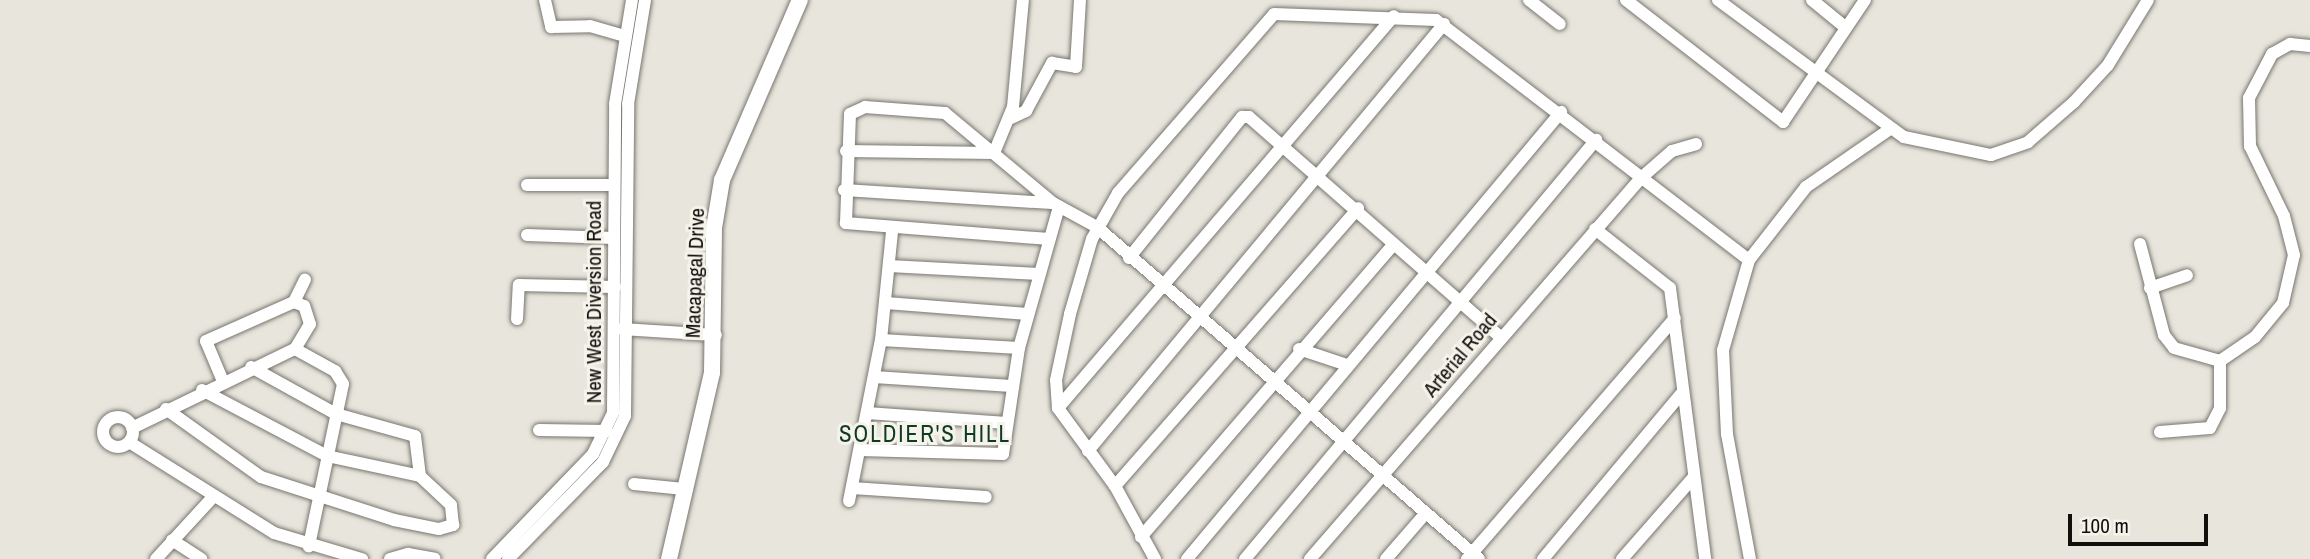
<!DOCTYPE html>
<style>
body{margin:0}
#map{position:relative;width:2310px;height:559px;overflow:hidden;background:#e8e5dd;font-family:"Archivo Narrow",sans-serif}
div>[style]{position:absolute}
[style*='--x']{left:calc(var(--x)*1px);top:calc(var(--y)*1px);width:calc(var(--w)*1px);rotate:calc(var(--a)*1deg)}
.roads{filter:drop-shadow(0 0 2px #78766f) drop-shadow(0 0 2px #78766f)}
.minor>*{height:12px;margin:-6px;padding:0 6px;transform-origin:6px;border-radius:6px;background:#fff}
.minor>.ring{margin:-6px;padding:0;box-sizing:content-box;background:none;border:12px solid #fff;border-radius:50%}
.major>*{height:16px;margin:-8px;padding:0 8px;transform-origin:8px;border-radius:8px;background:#fff}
span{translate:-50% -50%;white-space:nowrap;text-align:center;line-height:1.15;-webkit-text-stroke:6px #f5f3ea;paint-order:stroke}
.street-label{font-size:21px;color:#100f0c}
.neighbourhood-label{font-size:23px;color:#0f3a26;letter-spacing:2px}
.scale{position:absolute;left:2068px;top:514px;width:140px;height:32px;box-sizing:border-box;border:4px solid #100f0c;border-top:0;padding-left:9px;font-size:21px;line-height:24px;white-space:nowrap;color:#100f0c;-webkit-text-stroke:5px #f5f3ea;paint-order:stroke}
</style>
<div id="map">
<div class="roads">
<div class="minor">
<i style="--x:545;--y:0;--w:28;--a:77"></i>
<i style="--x:551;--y:27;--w:39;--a:-1"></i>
<i style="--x:590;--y:26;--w:36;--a:16"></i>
<i style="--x:1529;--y:0;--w:39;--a:38"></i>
<i style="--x:1626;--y:0;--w:199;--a:37.8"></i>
<i style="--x:1783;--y:122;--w:147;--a:-56.1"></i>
<i style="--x:1718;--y:0;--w:231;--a:36.4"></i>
<i style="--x:1904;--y:137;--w:89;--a:11.7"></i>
<i style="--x:1991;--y:155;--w:39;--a:-19"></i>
<i style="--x:2028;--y:142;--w:61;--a:-41"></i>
<i style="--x:2074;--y:102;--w:50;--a:-47.4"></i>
<i style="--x:2108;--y:65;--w:76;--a:-58.4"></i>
<i style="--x:1812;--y:0;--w:43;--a:39.3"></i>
<i style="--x:1011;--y:118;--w:17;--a:-25"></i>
<i style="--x:1026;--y:111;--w:55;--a:-61.6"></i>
<i style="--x:1052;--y:63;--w:24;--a:9"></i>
<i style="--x:1076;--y:67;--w:67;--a:-86.6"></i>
<i style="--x:846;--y:151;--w:148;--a:0.8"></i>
<i style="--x:994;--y:153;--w:50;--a:-67.6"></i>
<i style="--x:1013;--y:107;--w:107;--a:-84.7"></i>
<i style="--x:527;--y:185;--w:87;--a:0"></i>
<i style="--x:844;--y:190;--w:209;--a:3.6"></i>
<i style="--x:1595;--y:229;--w:95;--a:38.2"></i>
<i style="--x:1670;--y:288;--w:273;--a:82.6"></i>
<i style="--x:527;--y:235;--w:87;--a:2"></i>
<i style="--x:1049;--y:239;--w:204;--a:-175.5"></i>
<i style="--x:846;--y:223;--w:109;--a:-87.9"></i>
<i style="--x:850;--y:114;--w:17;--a:-25"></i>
<i style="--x:865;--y:107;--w:80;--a:4.3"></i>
<i style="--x:945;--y:113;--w:141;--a:39.8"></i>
<i style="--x:1053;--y:203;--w:50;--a:28.6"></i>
<i style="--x:1097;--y:227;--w:506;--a:40.99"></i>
<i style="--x:2140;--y:244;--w:94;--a:75.2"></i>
<i style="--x:2164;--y:335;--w:16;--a:52"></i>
<i style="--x:2174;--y:348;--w:48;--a:15.8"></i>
<i style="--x:2220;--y:361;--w:42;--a:-34.4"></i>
<i style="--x:2255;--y:337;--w:44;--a:-50.5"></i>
<i style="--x:2283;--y:303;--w:49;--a:-77.1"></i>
<i style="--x:2294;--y:255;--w:40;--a:-104.4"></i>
<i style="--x:2284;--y:216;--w:78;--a:-115.9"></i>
<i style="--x:2250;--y:146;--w:48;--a:-91.2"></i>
<i style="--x:2249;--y:98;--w:50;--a:-62.4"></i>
<i style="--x:2272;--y:54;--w:21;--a:-29"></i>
<i style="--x:2290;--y:44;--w:20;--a:6"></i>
<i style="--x:1129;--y:258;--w:181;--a:-51.3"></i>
<i style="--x:1242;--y:117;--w:7;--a:0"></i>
<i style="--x:1249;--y:117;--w:334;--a:41.2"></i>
<i style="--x:1749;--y:260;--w:94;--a:106.1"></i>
<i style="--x:1723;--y:350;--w:84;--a:87.3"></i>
<i style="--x:1727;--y:434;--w:127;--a:79.6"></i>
<i style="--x:889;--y:266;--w:150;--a:3.1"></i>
<i style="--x:2150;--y:288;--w:39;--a:-19"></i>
<i style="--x:886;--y:303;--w:142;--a:4.4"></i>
<i style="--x:517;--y:319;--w:34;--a:-87"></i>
<i style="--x:519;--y:285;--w:96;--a:1.2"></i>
<i style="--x:622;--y:329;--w:94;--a:3.7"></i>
<i style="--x:881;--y:340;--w:138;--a:3.3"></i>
<i style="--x:295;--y:349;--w:46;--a:28.8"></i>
<i style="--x:335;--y:371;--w:15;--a:58"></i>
<i style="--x:343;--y:384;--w:166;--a:101.9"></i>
<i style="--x:1299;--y:349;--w:51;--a:18.4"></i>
<i style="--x:874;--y:377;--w:138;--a:3.7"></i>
<i style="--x:222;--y:379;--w:41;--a:-112.8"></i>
<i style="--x:206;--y:341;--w:96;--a:-23.9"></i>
<i style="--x:294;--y:302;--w:25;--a:-64"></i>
<i style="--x:202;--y:390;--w:141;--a:27.8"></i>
<i style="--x:327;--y:456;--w:95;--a:12.1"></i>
<i style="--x:1058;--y:408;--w:516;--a:-49.4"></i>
<i style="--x:166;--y:409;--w:117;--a:35.6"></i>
<i style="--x:261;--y:477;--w:140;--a:17.9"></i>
<i style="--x:394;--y:520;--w:46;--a:11.3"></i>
<i style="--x:439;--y:529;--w:15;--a:-16"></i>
<i style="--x:453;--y:525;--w:20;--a:-96"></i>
<i style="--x:451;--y:505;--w:42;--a:-136.9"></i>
<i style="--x:420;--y:476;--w:40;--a:-97.1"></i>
<i style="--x:415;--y:436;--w:82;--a:-164.4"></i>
<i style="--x:336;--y:414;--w:97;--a:-151.1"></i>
<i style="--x:867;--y:413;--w:140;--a:4.1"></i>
<i class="ring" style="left:103px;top:417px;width:18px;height:18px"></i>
<i style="--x:132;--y:428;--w:181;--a:-25.9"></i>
<i style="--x:295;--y:349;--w:29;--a:-59"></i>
<i style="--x:310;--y:324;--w:19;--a:-108"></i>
<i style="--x:304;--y:306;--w:11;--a:-158"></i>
<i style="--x:539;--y:430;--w:68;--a:0.8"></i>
<i style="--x:2160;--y:432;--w:50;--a:-4.6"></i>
<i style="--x:2210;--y:428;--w:22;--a:-63"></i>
<i style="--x:2220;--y:408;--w:47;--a:-90"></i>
<i style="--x:129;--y:442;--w:171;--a:32.1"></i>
<i style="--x:274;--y:533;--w:92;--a:16.5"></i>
<i style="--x:860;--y:450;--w:143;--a:1.6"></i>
<i style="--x:1003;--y:454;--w:107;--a:-81.4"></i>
<i style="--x:1019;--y:348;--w:147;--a:-74.2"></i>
<i style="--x:1088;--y:451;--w:556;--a:-50.18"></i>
<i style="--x:634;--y:484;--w:50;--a:5.7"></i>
<i style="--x:1115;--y:486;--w:369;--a:-48.8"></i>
<i style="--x:852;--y:488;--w:134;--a:3.8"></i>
<i style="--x:849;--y:501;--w:164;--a:-78.8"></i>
<i style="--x:881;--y:340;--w:110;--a:-84.2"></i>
<i style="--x:1141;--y:537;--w:387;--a:-49.2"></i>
<i style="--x:172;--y:540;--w:35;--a:33"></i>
<i style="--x:156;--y:559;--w:83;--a:-47.4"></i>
<i style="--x:390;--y:559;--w:19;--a:-16"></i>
<i style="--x:408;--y:554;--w:27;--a:10"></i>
<i style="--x:492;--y:559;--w:146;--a:-46.1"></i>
<i style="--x:593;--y:454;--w:46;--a:-64"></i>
<i style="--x:613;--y:413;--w:309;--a:-89.6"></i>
<i style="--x:615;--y:104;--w:105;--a:-80.7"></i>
<i style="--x:508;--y:559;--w:136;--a:-45.6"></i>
<i style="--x:603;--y:462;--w:51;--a:-64.4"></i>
<i style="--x:625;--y:416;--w:312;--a:-89.4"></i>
<i style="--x:628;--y:104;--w:105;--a:-80.7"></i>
<i style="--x:1155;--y:559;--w:83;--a:-118.7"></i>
<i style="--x:1115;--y:486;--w:97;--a:-126.2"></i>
<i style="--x:1058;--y:408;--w:28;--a:-94"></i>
<i style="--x:1056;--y:380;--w:67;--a:-78"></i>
<i style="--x:1070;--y:314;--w:78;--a:-73.7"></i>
<i style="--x:1092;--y:239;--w:53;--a:-60.5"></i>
<i style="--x:1118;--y:193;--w:237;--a:-48.9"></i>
<i style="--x:1274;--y:14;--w:162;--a:2.1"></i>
<i style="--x:1436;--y:20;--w:394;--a:37.5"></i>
<i style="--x:1749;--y:260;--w:93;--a:-52"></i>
<i style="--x:1806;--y:187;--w:102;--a:-34.6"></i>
<i style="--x:1187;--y:559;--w:583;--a:-50.08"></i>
<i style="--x:1245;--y:559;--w:547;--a:-50.05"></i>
<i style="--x:1310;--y:559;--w:505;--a:-49.02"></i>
<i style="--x:1641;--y:178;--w:41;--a:-41.1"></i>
<i style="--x:1672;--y:151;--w:25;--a:-16"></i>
<i style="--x:1386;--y:559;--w:60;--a:-49.1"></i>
<i style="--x:1467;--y:559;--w:318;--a:-49.2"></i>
<i style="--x:1543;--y:559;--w:215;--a:-50.1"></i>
<i style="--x:1622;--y:559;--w:108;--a:-48.8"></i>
</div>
<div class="major">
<i style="--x:669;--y:559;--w:191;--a:-77"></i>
<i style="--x:712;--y:373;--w:145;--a:-89.2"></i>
<i style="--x:714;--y:228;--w:49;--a:-80.5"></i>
<i style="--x:722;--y:180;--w:196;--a:-66.6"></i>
</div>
</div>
<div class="street-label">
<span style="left:695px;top:273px;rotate:-88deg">Macapagal Drive</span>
<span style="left:594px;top:302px;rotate:-90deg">New West Diversion Road</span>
<span style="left:1460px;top:355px;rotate:-50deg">Arterial Road</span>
</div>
<div class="neighbourhood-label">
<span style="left:925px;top:434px">SOLDIER'S HILL</span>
</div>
<div class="scale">100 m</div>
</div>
